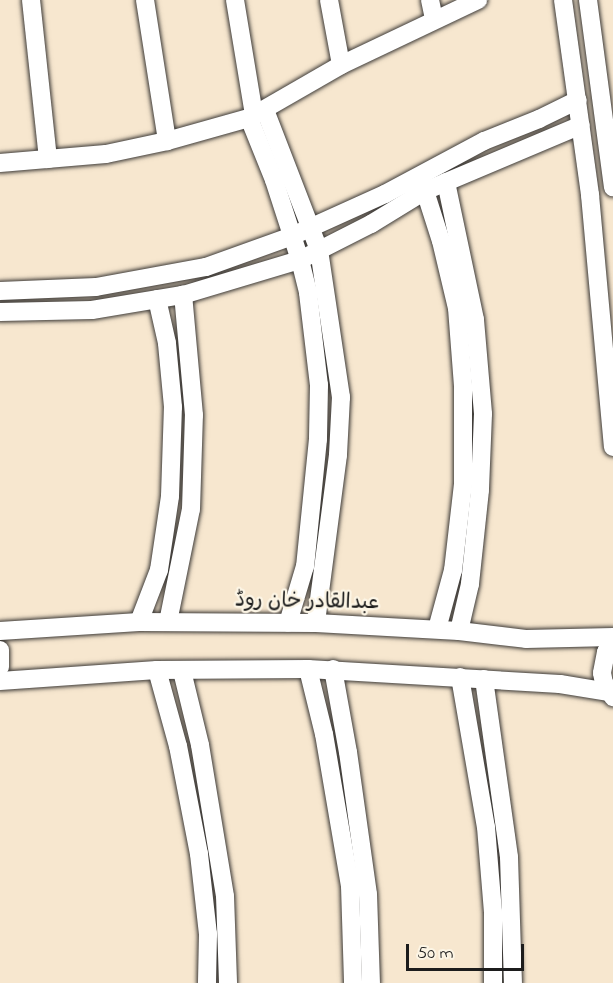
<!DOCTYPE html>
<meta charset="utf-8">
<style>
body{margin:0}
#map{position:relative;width:613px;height:983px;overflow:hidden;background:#f7e7cf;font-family:"Indie Flower","Playpen Sans Arabic",sans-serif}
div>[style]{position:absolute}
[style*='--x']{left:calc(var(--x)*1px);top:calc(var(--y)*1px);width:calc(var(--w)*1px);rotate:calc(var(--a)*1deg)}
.roads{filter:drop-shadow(0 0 2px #3d3a37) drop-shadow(0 0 2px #3d3a37)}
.street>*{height:18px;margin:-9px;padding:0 9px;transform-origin:9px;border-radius:9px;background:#fff}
span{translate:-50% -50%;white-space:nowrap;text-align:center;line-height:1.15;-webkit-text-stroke:4.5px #fcf5e5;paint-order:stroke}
.street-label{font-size:21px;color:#1c1c1c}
.scale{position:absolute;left:406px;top:944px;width:118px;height:27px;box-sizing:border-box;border:3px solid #1c1c1c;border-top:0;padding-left:8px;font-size:18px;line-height:21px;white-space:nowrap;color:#1c1c1c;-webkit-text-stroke:4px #fcf5e5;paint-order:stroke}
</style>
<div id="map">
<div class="roads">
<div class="street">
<i style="--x:31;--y:0;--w:160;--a:83.9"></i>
<i style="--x:145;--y:0;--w:143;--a:81.1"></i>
<i style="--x:235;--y:0;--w:117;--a:80.6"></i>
<i style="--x:329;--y:0;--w:66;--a:79.5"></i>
<i style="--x:430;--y:0;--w:19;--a:78"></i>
<i style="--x:563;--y:0;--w:197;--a:82.1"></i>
<i style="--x:590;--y:195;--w:253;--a:84.8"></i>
<i style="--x:588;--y:0;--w:189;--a:82.4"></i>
<i style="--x:265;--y:110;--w:150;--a:68.9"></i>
<i style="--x:319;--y:250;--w:149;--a:81.5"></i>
<i style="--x:341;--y:397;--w:58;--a:93"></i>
<i style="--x:338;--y:455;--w:169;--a:97.5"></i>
<i style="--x:249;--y:118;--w:67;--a:68"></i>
<i style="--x:274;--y:180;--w:84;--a:72"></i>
<i style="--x:300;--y:260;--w:34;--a:76"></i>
<i style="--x:308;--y:293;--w:93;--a:83.2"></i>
<i style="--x:319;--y:385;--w:54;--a:91.1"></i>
<i style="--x:318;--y:439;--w:128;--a:95.8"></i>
<i style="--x:305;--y:566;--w:59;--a:106.6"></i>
<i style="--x:0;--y:163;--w:106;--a:-4.9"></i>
<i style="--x:106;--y:154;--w:62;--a:-12"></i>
<i style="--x:167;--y:141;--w:85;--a:-15.7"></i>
<i style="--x:249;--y:118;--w:106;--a:-29.9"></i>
<i style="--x:341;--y:65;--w:152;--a:-25.4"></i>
<i style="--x:446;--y:182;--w:141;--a:78.1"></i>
<i style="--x:475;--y:320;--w:94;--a:85.1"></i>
<i style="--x:483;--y:414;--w:76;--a:92.3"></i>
<i style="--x:480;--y:490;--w:95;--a:96.1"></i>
<i style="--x:470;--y:584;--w:48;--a:103.2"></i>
<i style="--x:425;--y:191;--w:52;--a:72.3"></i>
<i style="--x:441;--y:241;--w:69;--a:76.6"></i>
<i style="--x:457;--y:308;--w:78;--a:85.6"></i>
<i style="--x:463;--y:386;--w:98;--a:90"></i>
<i style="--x:463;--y:484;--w:87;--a:96.6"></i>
<i style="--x:453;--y:570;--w:61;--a:105.2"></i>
<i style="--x:0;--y:291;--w:96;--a:-2.4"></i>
<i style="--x:96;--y:287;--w:112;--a:-10.3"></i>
<i style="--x:206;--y:267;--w:91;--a:-19.8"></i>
<i style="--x:292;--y:236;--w:102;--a:-24.3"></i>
<i style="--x:385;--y:194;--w:112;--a:-28.2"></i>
<i style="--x:484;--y:141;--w:59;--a:-21.8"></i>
<i style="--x:539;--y:119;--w:43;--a:-26"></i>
<i style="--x:0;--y:312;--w:92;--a:-1.2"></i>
<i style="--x:92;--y:310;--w:92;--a:-9.4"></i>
<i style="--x:183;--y:295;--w:122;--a:-16.7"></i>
<i style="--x:300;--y:260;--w:80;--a:-26.9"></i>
<i style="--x:371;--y:224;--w:63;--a:-31.4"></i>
<i style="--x:425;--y:191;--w:169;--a:-22.9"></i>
<i style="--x:139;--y:622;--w:56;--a:-69"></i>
<i style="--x:159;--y:570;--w:75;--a:-81.5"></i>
<i style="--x:170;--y:496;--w:89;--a:-88.1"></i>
<i style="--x:173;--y:407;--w:64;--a:-95.4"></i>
<i style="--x:167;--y:343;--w:45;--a:-102.8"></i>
<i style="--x:168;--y:622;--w:115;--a:-78.5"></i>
<i style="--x:191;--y:509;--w:94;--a:-88.2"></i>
<i style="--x:194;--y:415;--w:121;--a:-95.2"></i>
<i style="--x:0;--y:631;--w:139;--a:-3.7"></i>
<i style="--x:139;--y:622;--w:177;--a:0.3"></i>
<i style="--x:316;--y:623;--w:143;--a:3.2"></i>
<i style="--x:459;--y:631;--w:67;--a:6.8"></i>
<i style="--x:526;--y:639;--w:87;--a:-1.3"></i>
<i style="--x:613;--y:642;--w:12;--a:125"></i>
<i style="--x:606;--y:652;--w:21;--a:101"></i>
<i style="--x:602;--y:673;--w:10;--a:79"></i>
<i style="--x:604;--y:683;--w:17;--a:57"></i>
<i style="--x:0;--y:650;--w:17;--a:90"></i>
<i style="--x:308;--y:669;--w:67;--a:76.2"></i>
<i style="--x:324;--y:734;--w:154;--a:80.3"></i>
<i style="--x:350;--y:886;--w:97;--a:88.2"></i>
<i style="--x:333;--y:669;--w:84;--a:79.8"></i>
<i style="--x:348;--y:752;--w:143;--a:82"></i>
<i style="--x:368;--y:894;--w:89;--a:88.1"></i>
<i style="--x:157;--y:670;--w:79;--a:74.6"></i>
<i style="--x:178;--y:746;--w:110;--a:79"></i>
<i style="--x:199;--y:854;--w:81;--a:83.6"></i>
<i style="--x:208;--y:934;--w:49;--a:91.2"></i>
<i style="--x:182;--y:671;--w:76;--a:76.3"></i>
<i style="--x:200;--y:745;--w:153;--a:80.6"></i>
<i style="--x:225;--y:896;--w:87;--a:88"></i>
<i style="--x:460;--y:677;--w:152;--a:80.2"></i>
<i style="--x:486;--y:827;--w:85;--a:85.3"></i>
<i style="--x:493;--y:912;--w:71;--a:90"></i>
<i style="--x:484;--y:679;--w:180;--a:82"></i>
<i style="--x:509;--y:857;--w:126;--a:88.2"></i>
<i style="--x:0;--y:681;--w:157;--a:-4"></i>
<i style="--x:157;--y:670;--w:151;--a:-0.4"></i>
<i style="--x:308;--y:669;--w:252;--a:3.4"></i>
<i style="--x:560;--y:684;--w:50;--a:9.3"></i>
</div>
</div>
<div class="street-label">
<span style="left:307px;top:602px;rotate:1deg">عبدالقادر خان روڈ</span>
</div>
<div class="scale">50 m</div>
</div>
